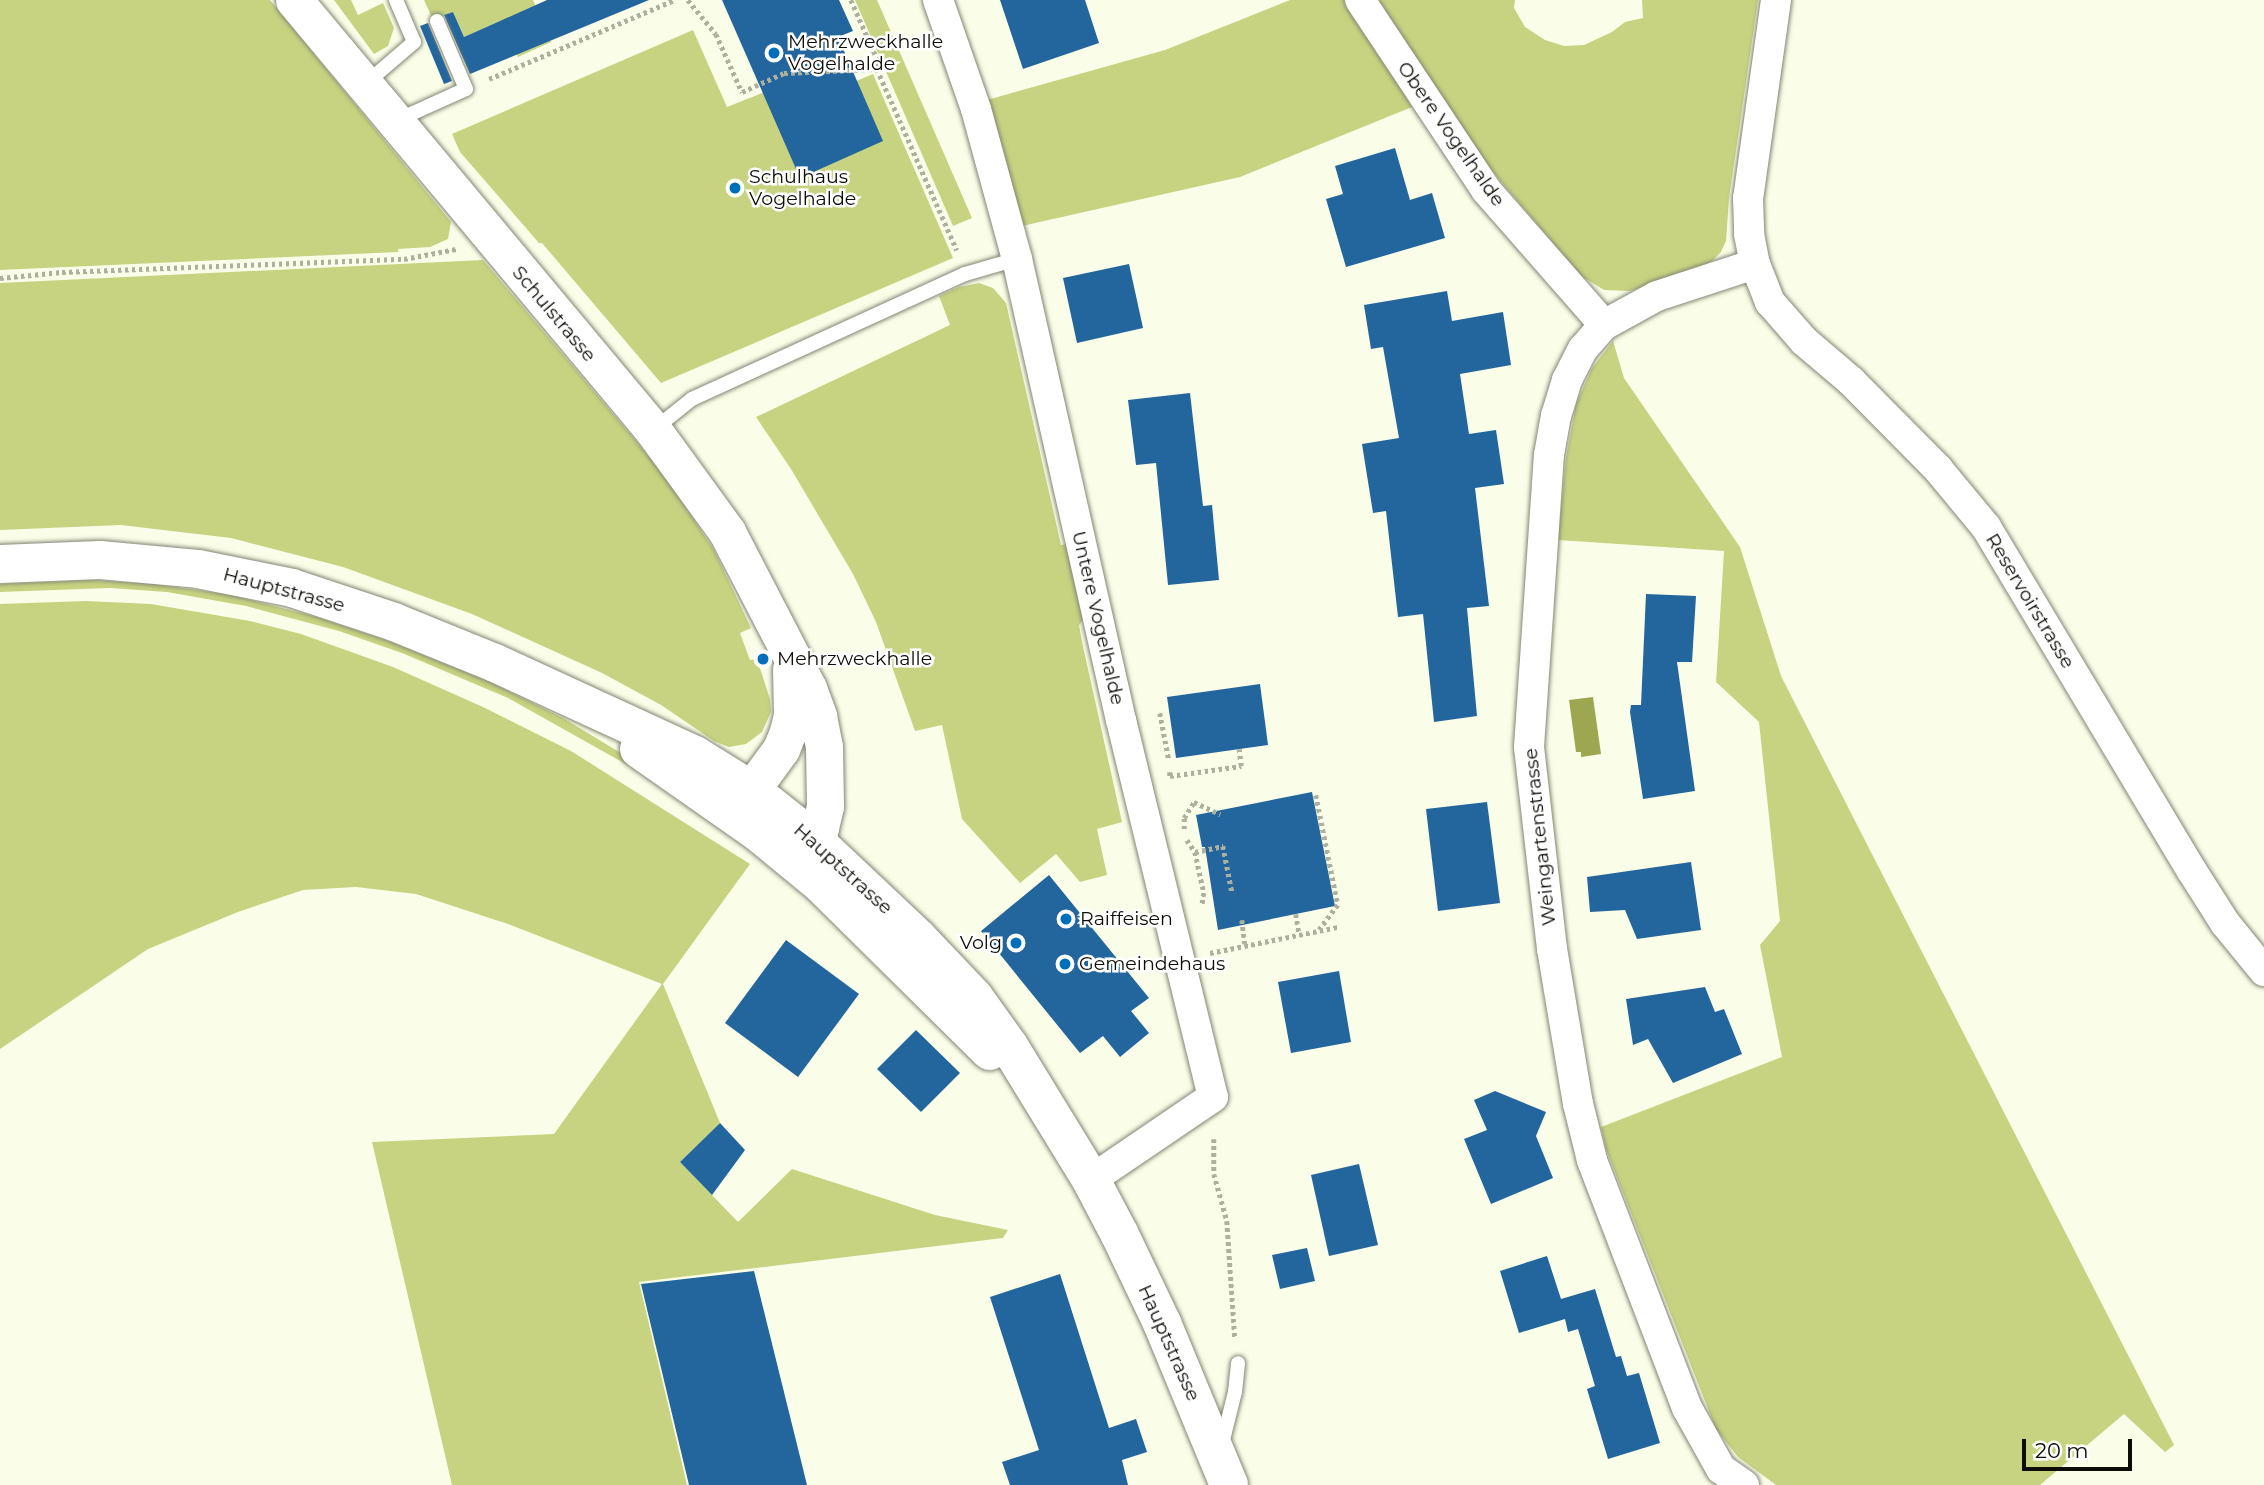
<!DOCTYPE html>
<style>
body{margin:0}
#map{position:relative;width:2264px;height:1485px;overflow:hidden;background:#fafee8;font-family:Montserrat,sans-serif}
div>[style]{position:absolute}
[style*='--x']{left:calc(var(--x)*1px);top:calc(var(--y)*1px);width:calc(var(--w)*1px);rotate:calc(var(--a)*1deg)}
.green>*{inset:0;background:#c8d381}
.water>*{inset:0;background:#9da751}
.building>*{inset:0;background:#23659d}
.path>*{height:4.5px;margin-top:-2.25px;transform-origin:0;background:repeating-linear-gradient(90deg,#adb09f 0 3.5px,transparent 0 7px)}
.roads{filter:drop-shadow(0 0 2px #828573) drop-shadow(0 0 2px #828573)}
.service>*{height:14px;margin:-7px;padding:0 7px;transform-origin:7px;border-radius:7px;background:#fff}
.minor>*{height:30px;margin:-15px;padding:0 15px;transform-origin:15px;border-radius:15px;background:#fff}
.tertiary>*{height:37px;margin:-18.5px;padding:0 18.5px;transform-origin:18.5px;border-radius:18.5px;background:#fff}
.secondary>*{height:38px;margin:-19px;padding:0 19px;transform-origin:19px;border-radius:19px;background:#fff}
.dots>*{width:19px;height:19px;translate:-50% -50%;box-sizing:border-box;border:4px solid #fff;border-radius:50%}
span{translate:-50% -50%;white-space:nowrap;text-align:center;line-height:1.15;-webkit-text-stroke:5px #fff;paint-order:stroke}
.poi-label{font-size:19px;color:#0c0d07}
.left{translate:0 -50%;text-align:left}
.right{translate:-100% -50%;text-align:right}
.street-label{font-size:19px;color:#0c0d07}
.scale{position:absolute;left:2022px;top:1439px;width:110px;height:32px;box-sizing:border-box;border:4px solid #0c0d07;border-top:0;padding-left:9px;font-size:21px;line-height:24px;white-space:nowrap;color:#0c0d07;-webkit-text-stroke:5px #fff;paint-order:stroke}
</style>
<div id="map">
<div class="green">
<i style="clip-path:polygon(0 0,270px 0,451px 222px,448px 239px,430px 247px,398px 249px,398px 252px,0 270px)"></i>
<i style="clip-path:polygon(334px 0,351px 0,358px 15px,383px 3px,394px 28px,388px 46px,374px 54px)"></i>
<i style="clip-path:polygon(424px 0,533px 0,551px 42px,518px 57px,502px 20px,464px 37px,453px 12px,433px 20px)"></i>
<i style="clip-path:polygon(855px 0,877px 0,972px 218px,953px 226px)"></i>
<i style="clip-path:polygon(1290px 0,1348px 0,1412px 107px,1240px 177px,1022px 226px,987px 100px,1165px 50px)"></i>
<i style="clip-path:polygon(1379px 0,1515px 0,1514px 8px,1525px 27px,1545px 40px,1564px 46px,1584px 45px,1612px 32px,1625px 22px,1643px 18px,1642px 0,1758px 0,1729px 198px,1726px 241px,1721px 252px,1712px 261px,1689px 272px,1630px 291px,1604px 290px,1581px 276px,1477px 153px,1427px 80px)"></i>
<i style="clip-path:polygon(693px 30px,727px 107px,777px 87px,787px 110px,873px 74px,953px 258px,661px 383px,542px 243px,539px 243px,460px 152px,452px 134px)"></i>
<i style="clip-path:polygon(483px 260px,662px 472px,714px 550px,751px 628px,740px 633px,750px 660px,757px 659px,770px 699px,771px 712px,762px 732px,746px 744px,729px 747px,714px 741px,661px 705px,602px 673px,472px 614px,343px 567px,231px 538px,121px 525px,0 530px,0 283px)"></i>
<i style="clip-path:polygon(979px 283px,993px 288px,1006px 303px,1061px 545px,1071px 544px,1087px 615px,1079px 625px,1082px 642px,1122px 822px,1097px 829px,1107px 875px,1080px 882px,1056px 854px,1020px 883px,962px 819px,942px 725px,915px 731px,876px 622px,853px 574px,791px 469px,756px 417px,950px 325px,939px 296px,959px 287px)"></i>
<i style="clip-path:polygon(1613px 341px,1624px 378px,1740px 547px,1781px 676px,2174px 1445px,2165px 1452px,2124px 1414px,2040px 1485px,1776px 1485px,1738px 1457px,1716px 1429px,1606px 1149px,1601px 1127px,1782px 1057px,1760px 945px,1780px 921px,1759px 722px,1716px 682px,1724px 551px,1558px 540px,1566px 458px,1576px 404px,1592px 368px)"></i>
<i style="clip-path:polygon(91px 580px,154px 584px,231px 595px,317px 617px,391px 642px,490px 682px,563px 718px,672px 784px,647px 776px,508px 698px,402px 653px,339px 631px,246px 606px,167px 592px,110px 588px,0 592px,0 584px)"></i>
<i style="clip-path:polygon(86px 601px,151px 604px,250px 621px,301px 634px,393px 667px,483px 707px,571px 751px,750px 864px,663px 984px,720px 1123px,680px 1162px,738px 1222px,792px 1169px,935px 1215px,1008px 1230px,1003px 1238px,639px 1282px,687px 1485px,452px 1485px,372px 1142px,554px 1134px,662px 984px,508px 924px,416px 894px,356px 887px,303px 890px,238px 912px,148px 949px,0 1049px,0 604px)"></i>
</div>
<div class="water">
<i style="clip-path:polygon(1593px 697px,1601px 754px,1581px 757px,1581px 752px,1576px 752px,1569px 700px)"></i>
</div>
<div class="building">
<i style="clip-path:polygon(547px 0,649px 0,470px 74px,444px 15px,453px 12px,464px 37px)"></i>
<i style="clip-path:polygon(722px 0,839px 0,853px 31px,838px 37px,883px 141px,800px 178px)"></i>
<i style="clip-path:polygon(1000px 0,1085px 0,1099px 43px,1023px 69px)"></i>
<i style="clip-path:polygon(428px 23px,452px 81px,444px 84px,420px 26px)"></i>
<i style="clip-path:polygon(1395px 148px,1410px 200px,1432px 193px,1445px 238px,1346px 267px,1326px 199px,1343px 194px,1335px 166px)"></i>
<i style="clip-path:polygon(1129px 264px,1143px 328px,1077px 343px,1063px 278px)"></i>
<i style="clip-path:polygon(1447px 291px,1452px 321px,1503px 312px,1511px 365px,1460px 374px,1469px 434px,1496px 430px,1504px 484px,1475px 488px,1489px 606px,1467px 608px,1477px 716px,1434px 722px,1423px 614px,1398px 617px,1386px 511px,1373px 513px,1362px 444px,1399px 438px,1383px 347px,1371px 349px,1364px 305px)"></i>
<i style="clip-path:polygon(1190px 393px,1203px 506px,1212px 505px,1219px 580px,1168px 585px,1156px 463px,1136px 465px,1128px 400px)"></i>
<i style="clip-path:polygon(1646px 594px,1696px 596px,1692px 662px,1677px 662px,1695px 791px,1643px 799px,1630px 712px,1631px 705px,1641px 705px)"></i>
<i style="clip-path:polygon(1260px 684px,1268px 745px,1176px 758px,1167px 697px)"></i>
<i style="clip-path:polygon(1312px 792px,1335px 906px,1218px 930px,1205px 847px,1202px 847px,1196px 815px)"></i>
<i style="clip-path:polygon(1487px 802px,1500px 903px,1438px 911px,1426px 809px)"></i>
<i style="clip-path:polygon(1691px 862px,1701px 930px,1637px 939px,1625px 910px,1590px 912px,1587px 877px)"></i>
<i style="clip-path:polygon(1049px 875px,1149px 998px,1131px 1011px,1149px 1033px,1120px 1057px,1103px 1036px,1080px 1053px,981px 931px)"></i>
<i style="clip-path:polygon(786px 940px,859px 994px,798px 1077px,725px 1023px)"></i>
<i style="clip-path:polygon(1339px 971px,1351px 1042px,1291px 1053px,1278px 982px)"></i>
<i style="clip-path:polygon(1705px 987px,1715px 1012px,1724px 1009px,1742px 1054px,1673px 1083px,1648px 1039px,1633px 1045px,1626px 999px)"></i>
<i style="clip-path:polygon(916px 1030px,960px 1073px,921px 1112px,877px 1069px)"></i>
<i style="clip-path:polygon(1495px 1091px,1546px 1112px,1536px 1136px,1553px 1178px,1491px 1204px,1464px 1139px,1487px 1130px,1474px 1100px)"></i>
<i style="clip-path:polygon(720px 1123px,745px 1150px,712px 1195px,680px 1162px)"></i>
<i style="clip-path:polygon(1359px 1164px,1378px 1245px,1329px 1256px,1311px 1175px)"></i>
<i style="clip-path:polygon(1307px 1248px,1315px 1281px,1280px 1289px,1272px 1255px)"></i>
<i style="clip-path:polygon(1547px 1256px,1561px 1299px,1595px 1289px,1616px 1357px,1621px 1356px,1627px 1376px,1639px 1373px,1660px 1443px,1608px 1459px,1587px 1389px,1595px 1386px,1578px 1329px,1568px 1332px,1565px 1319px,1519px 1333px,1500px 1271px)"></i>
<i style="clip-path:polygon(754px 1271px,807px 1485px,689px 1485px,641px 1284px)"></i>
<i style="clip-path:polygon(1060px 1274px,1109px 1428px,1136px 1419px,1147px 1452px,1122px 1460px,1128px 1485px,1010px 1485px,1002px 1462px,1039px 1450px,990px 1297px)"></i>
</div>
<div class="path">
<i style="--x:688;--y:0;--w:44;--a:50.5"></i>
<i style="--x:716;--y:34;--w:64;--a:65.9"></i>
<i style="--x:742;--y:92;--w:46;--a:-24.3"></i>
<i style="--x:784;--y:73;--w:93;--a:-2.5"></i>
<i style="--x:877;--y:69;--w:198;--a:66.2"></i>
<i style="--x:851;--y:0;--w:69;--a:66"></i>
<i style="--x:879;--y:63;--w:6;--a:108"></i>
<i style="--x:489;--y:79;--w:201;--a:-23.1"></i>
<i style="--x:0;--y:278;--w:62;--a:-5.5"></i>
<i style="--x:62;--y:272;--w:342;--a:-2.2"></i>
<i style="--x:404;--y:259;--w:53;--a:-10.9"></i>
<i style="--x:1160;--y:713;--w:48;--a:79.2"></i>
<i style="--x:1170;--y:772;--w:4;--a:90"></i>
<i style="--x:1170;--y:776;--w:72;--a:-8"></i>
<i style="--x:1241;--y:766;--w:17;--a:-97"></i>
<i style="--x:1316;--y:795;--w:112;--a:78.7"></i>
<i style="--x:1338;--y:905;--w:31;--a:127"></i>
<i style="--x:1184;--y:829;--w:11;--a:-90"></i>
<i style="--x:1184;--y:818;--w:19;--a:-58"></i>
<i style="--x:1194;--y:802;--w:29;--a:25"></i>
<i style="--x:1187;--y:840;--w:14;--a:56"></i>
<i style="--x:1195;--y:852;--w:42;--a:77.6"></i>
<i style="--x:1204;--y:893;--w:12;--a:99"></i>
<i style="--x:1195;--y:852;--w:29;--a:-12"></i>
<i style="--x:1223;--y:846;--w:47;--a:78.9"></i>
<i style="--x:1296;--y:914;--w:20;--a:81"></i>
<i style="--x:1242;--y:920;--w:24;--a:83"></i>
<i style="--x:1210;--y:953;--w:131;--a:-11.5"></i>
<i style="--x:1214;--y:1139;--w:35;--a:90"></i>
<i style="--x:1214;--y:1174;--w:49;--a:74.5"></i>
<i style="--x:1227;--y:1221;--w:117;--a:86.1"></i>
</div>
<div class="roads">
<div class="service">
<i style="--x:364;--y:85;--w:66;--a:-40.7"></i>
<i style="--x:414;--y:42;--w:46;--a:-113.2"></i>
<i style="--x:398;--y:126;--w:20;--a:-41"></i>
<i style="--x:413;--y:113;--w:58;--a:-24.4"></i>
<i style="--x:466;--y:89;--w:74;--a:-113.1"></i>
<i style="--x:653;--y:430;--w:50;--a:-38.5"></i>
<i style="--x:692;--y:399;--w:300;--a:-24.6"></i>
<i style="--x:965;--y:274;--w:54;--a:-16.1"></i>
<i style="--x:1222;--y:1444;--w:54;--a:-76"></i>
<i style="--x:1235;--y:1392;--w:29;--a:-84"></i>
</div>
<div class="minor">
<i style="--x:938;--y:0;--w:115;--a:70.8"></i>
<i style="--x:976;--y:109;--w:156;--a:74.7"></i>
<i style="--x:1017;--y:259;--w:473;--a:77.3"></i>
<i style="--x:1121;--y:720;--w:388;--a:76.3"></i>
<i style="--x:1213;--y:1097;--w:148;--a:145.8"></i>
<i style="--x:1360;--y:0;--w:228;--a:56.4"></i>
<i style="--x:1486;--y:190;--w:179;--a:48.8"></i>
<i style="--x:1776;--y:0;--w:200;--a:98"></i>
<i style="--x:1748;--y:198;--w:36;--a:88"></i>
<i style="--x:1749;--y:234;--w:31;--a:79"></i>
<i style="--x:1755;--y:264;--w:41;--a:68.5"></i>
<i style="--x:1770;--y:302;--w:52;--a:48.9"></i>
<i style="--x:1804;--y:341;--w:62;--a:40.4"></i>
<i style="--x:1851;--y:381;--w:124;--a:45.3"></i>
<i style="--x:1938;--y:469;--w:75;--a:50.4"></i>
<i style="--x:1986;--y:527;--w:401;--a:59.1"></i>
<i style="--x:2192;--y:871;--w:62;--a:57.6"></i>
<i style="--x:2225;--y:923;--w:62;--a:50.9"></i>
<i style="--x:1744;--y:1485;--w:28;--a:-145"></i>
<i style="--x:1721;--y:1469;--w:70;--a:-119.1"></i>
<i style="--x:1687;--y:1408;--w:266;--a:-111"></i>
<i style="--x:1592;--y:1160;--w:58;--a:-104"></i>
<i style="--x:1578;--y:1104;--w:157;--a:-99.5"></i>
<i style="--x:1552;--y:949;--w:203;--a:-96.5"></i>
<i style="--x:1529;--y:747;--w:293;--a:-86.1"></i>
<i style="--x:1549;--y:455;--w:40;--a:-80"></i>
<i style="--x:1556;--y:416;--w:38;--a:-73"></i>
<i style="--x:1567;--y:380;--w:35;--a:-63"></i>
<i style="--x:1583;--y:349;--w:32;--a:-49"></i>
<i style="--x:1604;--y:325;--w:60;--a:-28.7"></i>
<i style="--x:1657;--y:296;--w:103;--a:-18.1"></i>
</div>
<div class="tertiary">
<i style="--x:294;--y:0;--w:560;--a:50.14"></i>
<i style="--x:653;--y:430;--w:126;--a:54"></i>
<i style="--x:727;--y:532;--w:176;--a:62.6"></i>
<i style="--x:808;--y:688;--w:30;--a:70"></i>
<i style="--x:818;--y:716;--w:32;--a:79"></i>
<i style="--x:824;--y:747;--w:59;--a:89"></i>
<i style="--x:825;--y:806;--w:23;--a:103"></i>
<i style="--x:820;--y:828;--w:13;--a:122"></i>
<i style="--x:751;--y:790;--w:51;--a:-53.8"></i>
<i style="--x:781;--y:749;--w:18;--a:-68"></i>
<i style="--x:788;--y:732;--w:17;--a:-77"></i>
<i style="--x:792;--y:715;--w:46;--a:-91.2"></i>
</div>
<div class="secondary">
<i style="--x:0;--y:564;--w:100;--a:-2.3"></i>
<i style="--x:100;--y:560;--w:98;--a:5.2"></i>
<i style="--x:198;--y:569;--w:96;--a:11.4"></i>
<i style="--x:292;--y:588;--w:108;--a:18.4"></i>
<i style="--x:394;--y:622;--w:109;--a:22.1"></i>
<i style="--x:495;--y:663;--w:220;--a:24.7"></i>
<i style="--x:695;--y:755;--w:66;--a:32"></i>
<i style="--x:751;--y:790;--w:79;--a:38.3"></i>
<i style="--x:813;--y:839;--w:144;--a:43.3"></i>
<i style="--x:918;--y:938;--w:81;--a:46.5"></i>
<i style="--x:974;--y:997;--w:60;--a:54.5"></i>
<i style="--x:1009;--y:1046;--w:157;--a:58.5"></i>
<i style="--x:1091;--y:1180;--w:62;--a:62.2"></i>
<i style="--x:1120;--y:1235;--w:98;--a:64.5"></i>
<i style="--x:1162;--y:1323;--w:175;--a:67.5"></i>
<i style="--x:639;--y:749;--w:146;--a:35"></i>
<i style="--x:759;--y:833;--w:82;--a:39.5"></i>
<i style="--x:822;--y:885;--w:236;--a:44.7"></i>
</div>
</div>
<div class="dots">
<i style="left:774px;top:53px;background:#006fba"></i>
<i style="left:735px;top:188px;background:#006fba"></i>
<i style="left:763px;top:659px;background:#006fba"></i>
<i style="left:1066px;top:919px;background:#006fba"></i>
<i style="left:1016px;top:943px;background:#006fba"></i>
<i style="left:1065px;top:964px;background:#006fba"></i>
</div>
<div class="poi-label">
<span class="left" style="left:788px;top:53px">Mehrzweckhalle<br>Vogelhalde</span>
<span class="left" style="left:749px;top:188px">Schulhaus<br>Vogelhalde</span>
<span class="left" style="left:777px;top:659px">Mehrzweckhalle</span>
<span class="left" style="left:1080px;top:919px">Raiffeisen</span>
<span class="right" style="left:1002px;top:943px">Volg</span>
<span class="left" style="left:1079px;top:964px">Gemeindehaus</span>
</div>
<div class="street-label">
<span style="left:1451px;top:134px;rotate:55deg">Obere Vogelhalde</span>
<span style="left:554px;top:314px;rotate:50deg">Schulstrasse</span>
<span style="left:284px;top:590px;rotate:15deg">Hauptstrasse</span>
<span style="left:2030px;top:601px;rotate:59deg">Reservoirstrasse</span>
<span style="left:1098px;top:618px;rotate:77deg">Untere Vogelhalde</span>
<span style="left:1540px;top:837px;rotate:-96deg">Weingartenstrasse</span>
<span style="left:843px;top:869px;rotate:42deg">Hauptstrasse</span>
<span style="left:1169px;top:1343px;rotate:66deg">Hauptstrasse</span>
</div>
<div class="scale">20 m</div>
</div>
